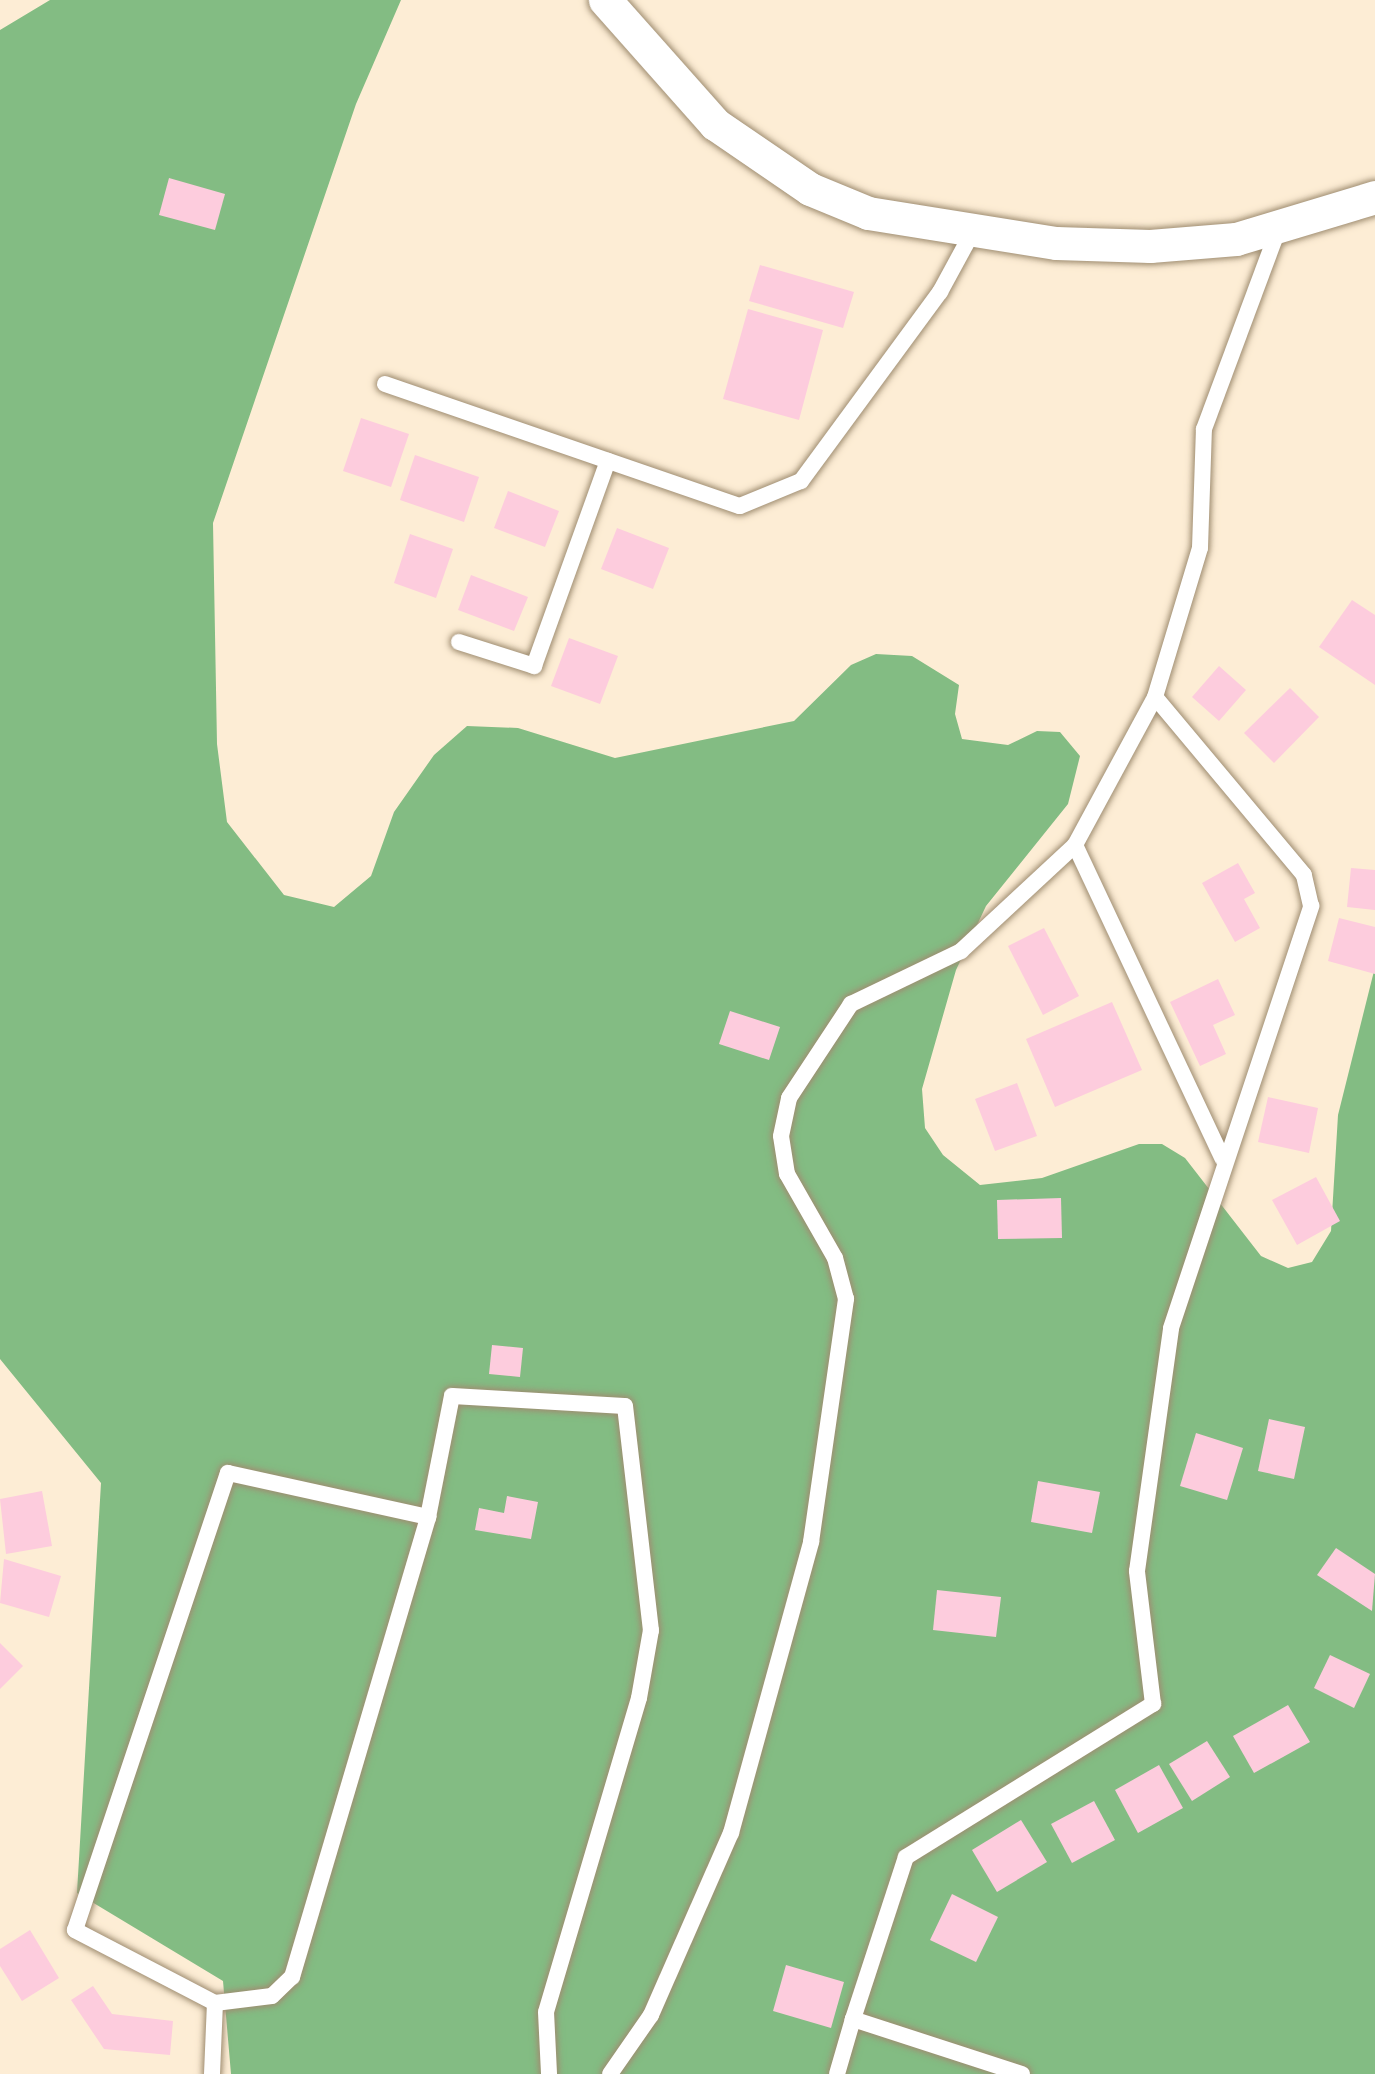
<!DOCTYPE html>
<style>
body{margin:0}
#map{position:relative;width:1375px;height:2074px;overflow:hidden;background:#fdedd5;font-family:Rubik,sans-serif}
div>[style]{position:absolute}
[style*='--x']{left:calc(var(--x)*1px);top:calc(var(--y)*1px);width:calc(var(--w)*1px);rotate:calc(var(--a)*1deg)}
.forest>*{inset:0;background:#83bc83}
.building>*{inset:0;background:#fdccdd}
.roads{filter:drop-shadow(0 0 3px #9f8d71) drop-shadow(0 0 3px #9f8d71)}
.lane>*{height:16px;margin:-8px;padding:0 8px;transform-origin:8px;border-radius:8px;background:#fff}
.street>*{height:33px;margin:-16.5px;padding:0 16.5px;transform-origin:16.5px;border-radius:16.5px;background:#fff}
span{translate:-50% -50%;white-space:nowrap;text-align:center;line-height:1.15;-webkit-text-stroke:12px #fdedd5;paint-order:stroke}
</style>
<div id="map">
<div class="forest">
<i style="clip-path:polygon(50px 0,401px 0,356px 104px,213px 523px,217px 744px,227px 822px,284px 895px,334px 907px,371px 876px,394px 812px,434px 755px,467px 726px,518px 728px,615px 758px,794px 721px,851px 665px,876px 654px,912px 656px,959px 685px,955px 714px,962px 739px,1008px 745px,1037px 731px,1060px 732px,1080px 756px,1068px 804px,986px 906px,956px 970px,922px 1089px,925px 1128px,943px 1155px,980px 1185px,1042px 1178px,1139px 1144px,1162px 1144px,1185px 1158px,1261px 1256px,1288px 1268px,1312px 1262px,1331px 1231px,1338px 1115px,1375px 967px,1375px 2074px,231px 2074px,223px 1981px,77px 1893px,101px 1483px,0 1359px,0 30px)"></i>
</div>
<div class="building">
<i style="clip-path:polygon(169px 178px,225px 194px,215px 230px,159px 215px)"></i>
<i style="clip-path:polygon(760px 265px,854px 292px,843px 328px,749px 301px)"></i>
<i style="clip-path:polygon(748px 309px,823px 330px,799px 420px,723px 399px)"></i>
<i style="clip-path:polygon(361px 418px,409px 434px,391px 487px,343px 471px)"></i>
<i style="clip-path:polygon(415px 455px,479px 477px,464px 522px,400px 500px)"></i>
<i style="clip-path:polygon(508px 491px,559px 511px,545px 547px,494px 528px)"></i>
<i style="clip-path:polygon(617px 528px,669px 548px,653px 589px,601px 569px)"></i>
<i style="clip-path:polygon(410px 534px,453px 549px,436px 598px,394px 583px)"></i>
<i style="clip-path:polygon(471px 575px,528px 597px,514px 631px,458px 610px)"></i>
<i style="clip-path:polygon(1352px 600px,1375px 615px,1375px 685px,1319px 647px)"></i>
<i style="clip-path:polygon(569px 638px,618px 656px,600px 704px,551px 686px)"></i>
<i style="clip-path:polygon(1219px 666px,1246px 690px,1219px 721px,1192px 697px)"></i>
<i style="clip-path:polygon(1290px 688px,1319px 717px,1274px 763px,1244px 733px)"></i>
<i style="clip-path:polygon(1238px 863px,1255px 893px,1244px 899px,1260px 928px,1235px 942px,1202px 883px)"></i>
<i style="clip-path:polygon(1351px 868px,1375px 870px,1375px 910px,1347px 907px)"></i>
<i style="clip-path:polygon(1339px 918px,1375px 927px,1375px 974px,1328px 961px)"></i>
<i style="clip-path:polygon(1044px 928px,1079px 996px,1043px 1015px,1008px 946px)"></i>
<i style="clip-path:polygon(1218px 979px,1235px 1015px,1213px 1025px,1226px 1054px,1200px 1066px,1170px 1002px)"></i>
<i style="clip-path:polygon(1112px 1002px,1142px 1070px,1055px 1107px,1026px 1039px)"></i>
<i style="clip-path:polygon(730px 1011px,780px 1027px,769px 1060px,719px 1044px)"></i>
<i style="clip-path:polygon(1017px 1083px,1037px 1136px,995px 1151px,975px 1099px)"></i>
<i style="clip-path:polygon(1268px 1097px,1318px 1108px,1309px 1153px,1258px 1142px)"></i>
<i style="clip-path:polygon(1316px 1177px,1340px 1221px,1297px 1245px,1272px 1200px)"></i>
<i style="clip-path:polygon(1061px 1198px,1062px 1238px,998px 1239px,997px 1200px)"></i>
<i style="clip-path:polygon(492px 1345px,523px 1348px,520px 1377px,489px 1374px)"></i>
<i style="clip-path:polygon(1269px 1419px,1305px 1427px,1294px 1479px,1258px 1471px)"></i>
<i style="clip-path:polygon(1196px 1433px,1243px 1448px,1227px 1500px,1180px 1486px)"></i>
<i style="clip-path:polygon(1038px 1481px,1100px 1492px,1092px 1533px,1031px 1522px)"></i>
<i style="clip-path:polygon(42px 1491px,52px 1546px,6px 1554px,0 1499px)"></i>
<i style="clip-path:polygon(507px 1496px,538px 1502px,531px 1539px,475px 1530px,479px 1508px,504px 1513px)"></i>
<i style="clip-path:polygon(1336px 1548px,1375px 1574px,1372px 1611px,1317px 1575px)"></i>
<i style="clip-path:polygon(4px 1559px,61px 1576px,49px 1617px,0 1603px)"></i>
<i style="clip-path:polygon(937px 1590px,1001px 1597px,996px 1637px,933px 1630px)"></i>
<i style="clip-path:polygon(0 1643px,23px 1666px,0 1689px)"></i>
<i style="clip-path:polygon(1330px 1655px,1370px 1674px,1354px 1708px,1314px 1688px)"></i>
<i style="clip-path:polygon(1288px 1705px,1310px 1742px,1254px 1773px,1233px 1736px)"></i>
<i style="clip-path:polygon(1207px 1741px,1230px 1777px,1192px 1801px,1169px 1764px)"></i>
<i style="clip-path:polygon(1159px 1765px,1183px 1808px,1138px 1833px,1115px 1790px)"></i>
<i style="clip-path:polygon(1094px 1801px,1115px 1840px,1072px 1863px,1051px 1824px)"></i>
<i style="clip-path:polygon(1021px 1820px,1047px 1862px,997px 1892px,972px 1850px)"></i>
<i style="clip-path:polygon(952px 1894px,998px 1917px,976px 1962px,930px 1940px)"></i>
<i style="clip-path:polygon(30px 1930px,59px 1978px,22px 2001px,0 1966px,0 1949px)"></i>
<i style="clip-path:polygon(786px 1965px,844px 1982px,831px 2028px,773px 2011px)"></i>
<i style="clip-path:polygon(93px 1986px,112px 2014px,173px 2021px,170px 2055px,104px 2049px,71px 2000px)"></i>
</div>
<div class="roads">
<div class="lane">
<i style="--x:385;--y:384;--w:375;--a:19"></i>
<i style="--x:740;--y:506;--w:66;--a:-22.3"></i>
<i style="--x:801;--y:481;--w:235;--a:-53.7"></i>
<i style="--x:940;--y:292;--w:67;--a:-61.5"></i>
<i style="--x:459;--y:642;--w:79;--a:17.7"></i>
<i style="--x:534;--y:666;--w:218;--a:-70.2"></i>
<i style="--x:1075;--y:845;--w:346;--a:64.8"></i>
<i style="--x:215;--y:2003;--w:158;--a:-152.5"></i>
<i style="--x:75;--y:1930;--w:482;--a:-71.5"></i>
<i style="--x:228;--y:1473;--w:205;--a:12.4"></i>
<i style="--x:212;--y:2074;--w:71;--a:-87.6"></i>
<i style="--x:215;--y:2003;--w:57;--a:-7"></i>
<i style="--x:272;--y:1996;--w:28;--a:-44"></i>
<i style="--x:292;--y:1977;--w:480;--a:-73.5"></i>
<i style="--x:428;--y:1517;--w:123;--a:-78.8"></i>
<i style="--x:452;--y:1396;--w:173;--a:3.3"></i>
<i style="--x:625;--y:1406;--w:226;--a:83.4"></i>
<i style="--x:651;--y:1630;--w:69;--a:100"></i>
<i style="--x:639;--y:1698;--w:327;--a:106.5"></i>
<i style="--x:546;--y:2012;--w:62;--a:87.2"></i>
<i style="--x:610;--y:2074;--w:72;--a:-55.2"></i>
<i style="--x:651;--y:2015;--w:199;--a:-66.3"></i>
<i style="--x:731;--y:1833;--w:302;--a:-74.6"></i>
<i style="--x:811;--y:1542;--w:246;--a:-81.8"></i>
<i style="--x:846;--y:1299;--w:42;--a:-105"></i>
<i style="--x:835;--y:1258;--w:97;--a:-119.7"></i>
<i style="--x:787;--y:1174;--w:38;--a:-99"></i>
<i style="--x:781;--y:1136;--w:39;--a:-78"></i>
<i style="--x:789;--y:1098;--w:113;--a:-56.6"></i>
<i style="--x:851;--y:1004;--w:122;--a:-25.7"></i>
<i style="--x:961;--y:951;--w:156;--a:-42.9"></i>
<i style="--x:1075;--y:845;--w:168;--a:-61.6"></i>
<i style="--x:1155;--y:697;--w:156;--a:-73.2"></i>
<i style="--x:1200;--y:548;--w:119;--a:-88.1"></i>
<i style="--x:1204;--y:429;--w:212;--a:-69.6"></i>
<i style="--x:837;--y:2074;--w:57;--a:-73.8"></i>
<i style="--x:1022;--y:2074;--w:178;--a:-162"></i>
<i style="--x:853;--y:2019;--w:170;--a:-71.9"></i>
<i style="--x:906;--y:1857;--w:291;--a:-31.8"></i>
<i style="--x:1153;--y:1704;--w:134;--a:-96.9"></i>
<i style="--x:1137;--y:1571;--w:245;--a:-82"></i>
<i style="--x:1171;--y:1328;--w:445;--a:-71.6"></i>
<i style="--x:1311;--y:906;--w:32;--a:-103"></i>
<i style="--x:1304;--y:875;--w:232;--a:-129.9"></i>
</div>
<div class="street">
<i style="--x:605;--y:0;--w:166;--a:48.4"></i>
<i style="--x:715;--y:124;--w:115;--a:34.4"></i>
<i style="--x:810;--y:189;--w:63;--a:22.5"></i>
<i style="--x:868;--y:213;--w:190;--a:9.1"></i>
<i style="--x:1056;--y:243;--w:94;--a:1.8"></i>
<i style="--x:1150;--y:246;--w:86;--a:-4.7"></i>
<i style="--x:1236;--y:239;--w:145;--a:-16.8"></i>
</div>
</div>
</div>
